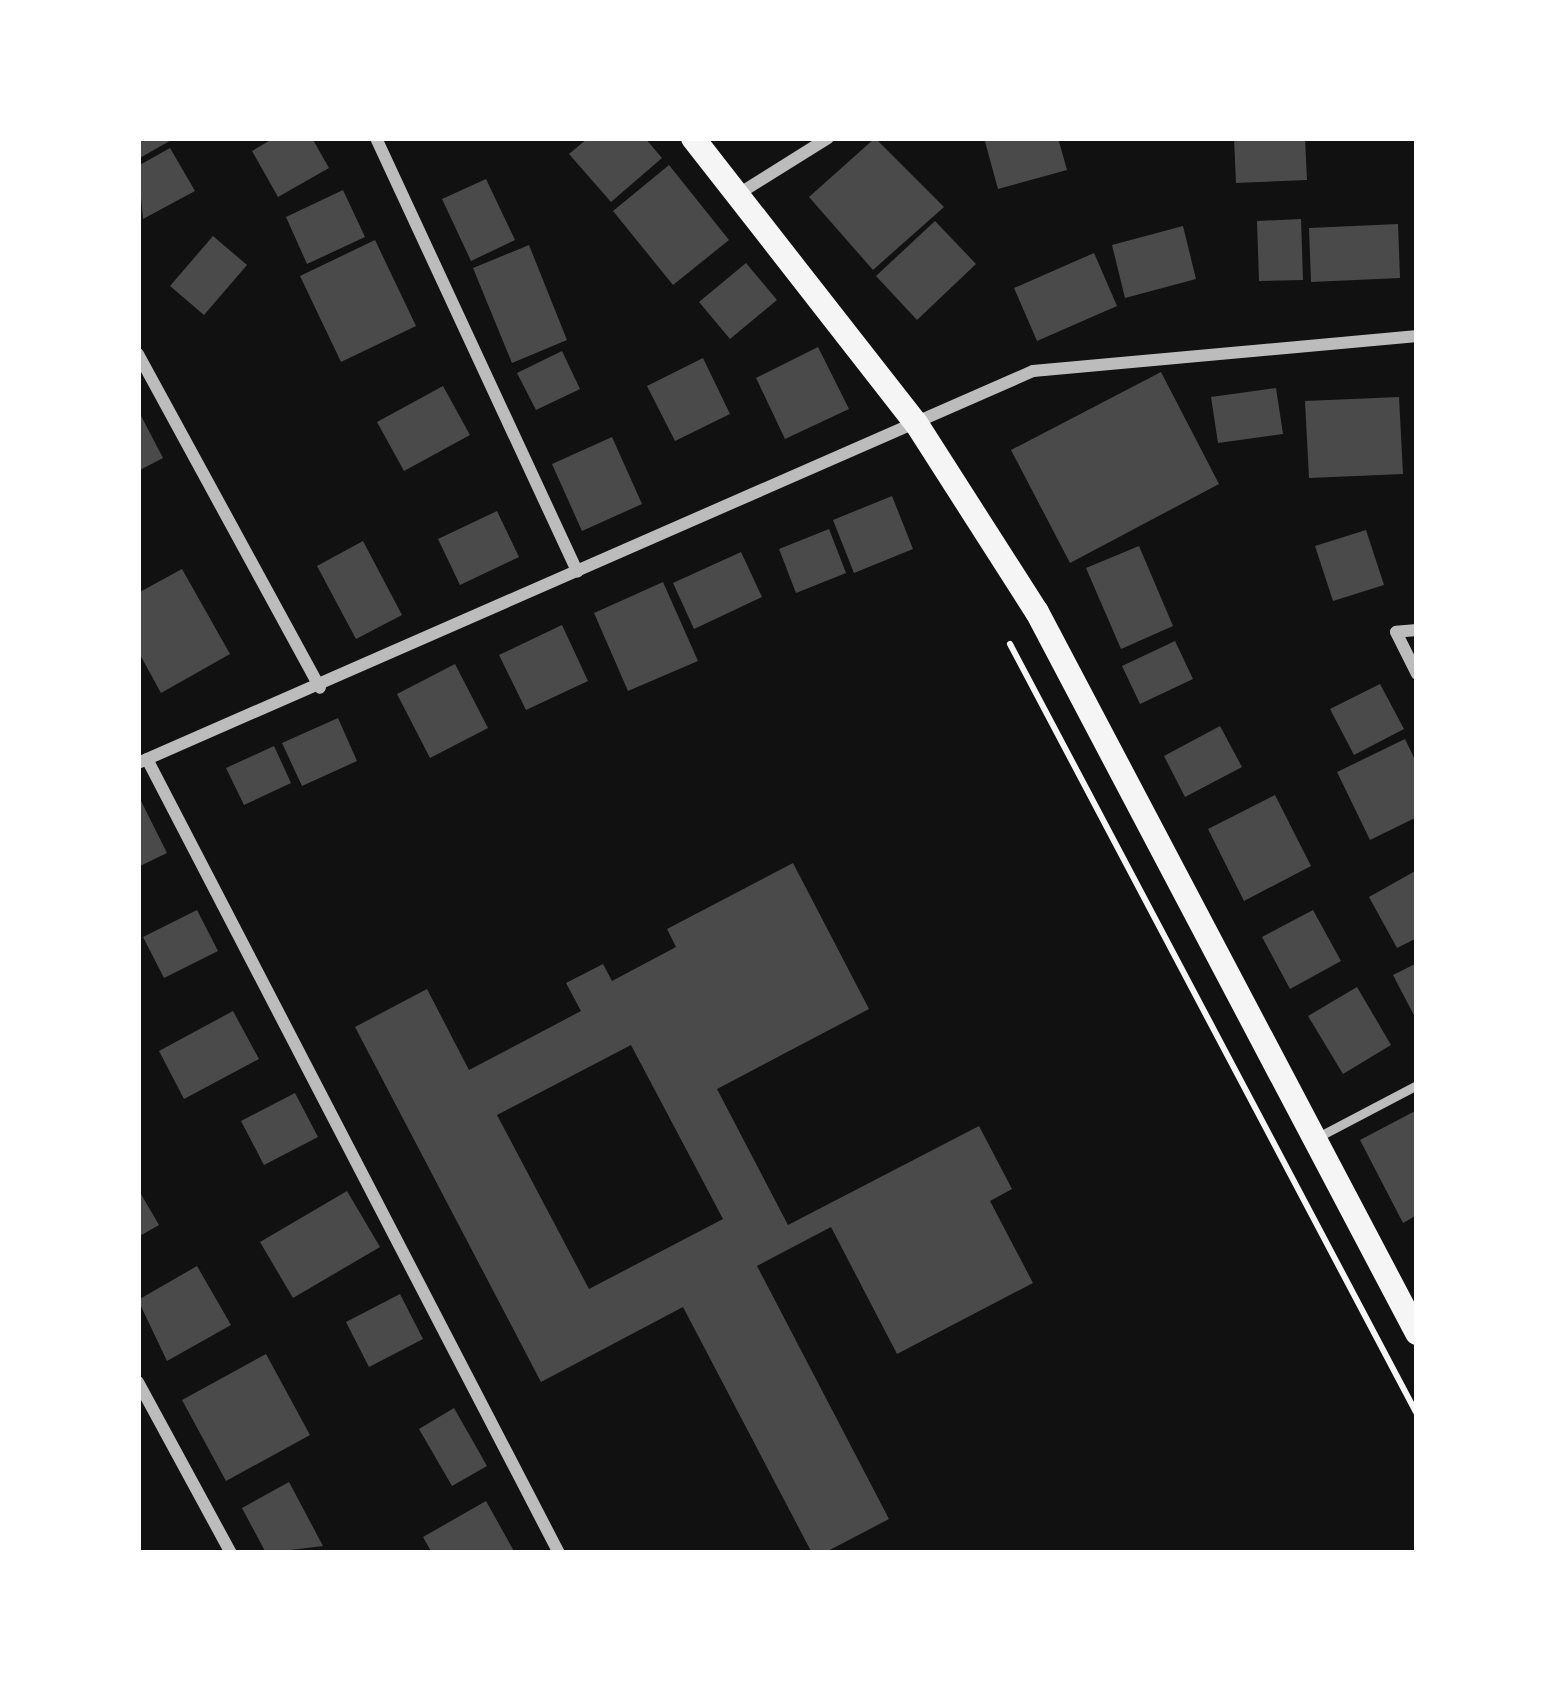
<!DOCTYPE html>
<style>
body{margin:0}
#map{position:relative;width:1555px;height:1691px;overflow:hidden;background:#111;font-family:Manrope,sans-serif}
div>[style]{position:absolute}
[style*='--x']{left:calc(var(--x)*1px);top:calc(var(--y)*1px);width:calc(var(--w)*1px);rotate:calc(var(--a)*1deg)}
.building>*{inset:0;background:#4a4a4a}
.path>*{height:6px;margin:-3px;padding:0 3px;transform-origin:3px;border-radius:3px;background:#f5f5f5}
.service>*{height:9px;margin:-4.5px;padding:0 4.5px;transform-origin:4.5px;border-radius:4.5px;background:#bcbcbc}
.minor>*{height:12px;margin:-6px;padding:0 6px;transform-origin:6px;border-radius:6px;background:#bcbcbc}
.secondary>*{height:24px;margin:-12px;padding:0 12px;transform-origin:12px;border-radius:12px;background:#f5f5f5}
span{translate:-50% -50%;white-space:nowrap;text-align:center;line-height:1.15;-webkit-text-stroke:12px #fff;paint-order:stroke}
.frame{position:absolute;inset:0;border:141px solid #fff;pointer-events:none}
</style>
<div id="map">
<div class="building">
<i style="clip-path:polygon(138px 138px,175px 138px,138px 159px)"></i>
<i style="clip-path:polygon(274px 138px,312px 138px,329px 168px,278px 197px,252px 151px)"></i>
<i style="clip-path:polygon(588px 138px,645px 138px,662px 158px,611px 202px,569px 154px)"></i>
<i style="clip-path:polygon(875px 138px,944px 207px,873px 270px,809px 197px)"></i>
<i style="clip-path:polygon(984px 138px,1058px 138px,1067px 170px,998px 189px)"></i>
<i style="clip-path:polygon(1234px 138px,1305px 138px,1307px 180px,1236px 183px)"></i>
<i style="clip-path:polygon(170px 148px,195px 191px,143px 219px,138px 166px)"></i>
<i style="clip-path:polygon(669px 165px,729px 240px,673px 285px,613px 211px)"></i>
<i style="clip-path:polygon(486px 179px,515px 240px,471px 261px,442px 199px)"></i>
<i style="clip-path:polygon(343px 190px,365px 237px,307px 264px,286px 217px)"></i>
<i style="clip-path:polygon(1301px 219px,1303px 280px,1259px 281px,1257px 221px)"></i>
<i style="clip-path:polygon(935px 221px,976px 264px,917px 320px,876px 276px)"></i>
<i style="clip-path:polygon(1398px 224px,1400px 278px,1311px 282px,1309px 228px)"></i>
<i style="clip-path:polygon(1183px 226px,1196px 279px,1125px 298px,1112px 245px)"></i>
<i style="clip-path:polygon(213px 236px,247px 265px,204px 315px,170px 286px)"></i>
<i style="clip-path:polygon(375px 240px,416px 326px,341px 362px,300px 276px)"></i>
<i style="clip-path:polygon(529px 245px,567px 340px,512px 363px,473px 268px)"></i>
<i style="clip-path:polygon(1094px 253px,1117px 306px,1037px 341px,1014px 288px)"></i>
<i style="clip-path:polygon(746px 263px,777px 300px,730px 339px,699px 302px)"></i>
<i style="clip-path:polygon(818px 347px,849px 409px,785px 439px,756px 378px)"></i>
<i style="clip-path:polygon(562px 351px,580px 389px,536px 410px,517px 373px)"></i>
<i style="clip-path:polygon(703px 358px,730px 414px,675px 441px,647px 386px)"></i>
<i style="clip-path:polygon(1161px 372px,1219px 484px,1070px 563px,1011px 450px)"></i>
<i style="clip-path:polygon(443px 386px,470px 435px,404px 471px,377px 422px)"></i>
<i style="clip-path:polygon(1276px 388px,1283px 434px,1218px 443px,1211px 397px)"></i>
<i style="clip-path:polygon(1399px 397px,1403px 474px,1309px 478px,1305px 401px)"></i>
<i style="clip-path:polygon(138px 410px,163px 458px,138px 471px)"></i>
<i style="clip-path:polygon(612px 437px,642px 504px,582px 531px,552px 464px)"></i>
<i style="clip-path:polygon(892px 496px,913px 549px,854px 573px,833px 520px)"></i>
<i style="clip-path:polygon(497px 511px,519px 557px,460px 585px,438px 539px)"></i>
<i style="clip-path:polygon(829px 529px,846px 573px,796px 593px,779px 549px)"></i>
<i style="clip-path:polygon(1366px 530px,1384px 585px,1333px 601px,1315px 546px)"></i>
<i style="clip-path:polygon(363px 541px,402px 615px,356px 639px,317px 566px)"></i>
<i style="clip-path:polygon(1139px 546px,1173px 626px,1121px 649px,1086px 568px)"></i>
<i style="clip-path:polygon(741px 552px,762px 597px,694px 629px,673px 583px)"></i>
<i style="clip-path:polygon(182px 569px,230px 654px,161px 693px,138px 651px,138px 593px)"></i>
<i style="clip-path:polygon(663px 582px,698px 661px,628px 691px,594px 613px)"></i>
<i style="clip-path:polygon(562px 625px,588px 681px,526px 710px,499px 655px)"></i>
<i style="clip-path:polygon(1175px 641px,1193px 679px,1140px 704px,1122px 666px)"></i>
<i style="clip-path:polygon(455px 664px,488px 728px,430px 758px,397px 694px)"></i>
<i style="clip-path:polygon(1380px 684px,1404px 729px,1354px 755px,1330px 709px)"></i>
<i style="clip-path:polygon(338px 718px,357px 761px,302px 786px,282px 743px)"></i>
<i style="clip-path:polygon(1220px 726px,1242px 767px,1185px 797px,1164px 756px)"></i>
<i style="clip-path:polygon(1405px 739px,1417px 764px,1417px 817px,1370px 840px,1337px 772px)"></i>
<i style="clip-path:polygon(274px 746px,291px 783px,244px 805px,226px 768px)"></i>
<i style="clip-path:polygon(138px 795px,167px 853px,138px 867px)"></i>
<i style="clip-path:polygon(1275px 795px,1311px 866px,1244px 901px,1208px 829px)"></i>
<i style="clip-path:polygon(evenodd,793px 863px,869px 1009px,717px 1089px,788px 1225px,979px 1126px,1012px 1189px,990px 1201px,1033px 1283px,897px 1354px,831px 1227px,757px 1266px,889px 1519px,824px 1553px,812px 1553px,683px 1307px,541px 1382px,355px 1027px,427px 989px,469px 1070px,581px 1011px,566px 983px,603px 964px,612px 981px,676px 947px,667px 929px,793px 863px,631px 1045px,723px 1219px,589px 1289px,497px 1115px,631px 1045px)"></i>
<i style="clip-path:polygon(1417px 870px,1417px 938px,1397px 948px,1369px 897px)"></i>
<i style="clip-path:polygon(197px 910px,218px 951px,164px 978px,143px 937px)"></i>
<i style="clip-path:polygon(1313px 910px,1341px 961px,1290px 989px,1262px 937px)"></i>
<i style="clip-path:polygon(1417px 963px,1417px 1021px,1393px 975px)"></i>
<i style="clip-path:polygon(1357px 987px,1391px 1045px,1343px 1074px,1308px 1016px)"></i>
<i style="clip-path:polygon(233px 1011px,259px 1059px,184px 1099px,159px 1051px)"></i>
<i style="clip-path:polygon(295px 1093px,318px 1137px,264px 1165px,241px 1121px)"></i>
<i style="clip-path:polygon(1417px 1110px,1417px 1215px,1403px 1223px,1360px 1140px)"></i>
<i style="clip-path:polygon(138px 1189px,159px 1225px,138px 1237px)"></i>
<i style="clip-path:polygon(347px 1191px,380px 1247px,293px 1298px,260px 1242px)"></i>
<i style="clip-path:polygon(197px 1266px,231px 1325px,167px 1361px,138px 1300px)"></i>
<i style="clip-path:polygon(400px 1294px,423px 1339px,369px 1367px,346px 1322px)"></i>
<i style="clip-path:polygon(266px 1354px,310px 1435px,226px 1481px,182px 1400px)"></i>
<i style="clip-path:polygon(454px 1408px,487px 1466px,452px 1486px,419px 1429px)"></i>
<i style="clip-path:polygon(289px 1482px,323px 1546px,266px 1553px,242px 1508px)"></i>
<i style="clip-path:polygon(486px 1501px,515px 1553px,432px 1553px,423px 1537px)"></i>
</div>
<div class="path">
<i style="--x:1010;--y:644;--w:871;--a:62.14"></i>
</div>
<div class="service">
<i style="--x:1316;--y:1138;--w:114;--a:-27.7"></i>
</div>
<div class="minor">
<i style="--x:376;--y:138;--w:478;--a:65.1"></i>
<i style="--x:740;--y:193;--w:104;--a:-32"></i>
<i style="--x:138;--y:354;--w:380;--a:61.4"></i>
<i style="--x:1417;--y:630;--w:21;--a:175"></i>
<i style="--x:1396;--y:632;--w:47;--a:63.4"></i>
<i style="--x:147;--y:759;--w:895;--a:62.58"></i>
<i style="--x:138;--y:763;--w:977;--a:-23.65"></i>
<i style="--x:1033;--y:371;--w:386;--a:-5.2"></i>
<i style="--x:138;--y:1382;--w:195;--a:61.5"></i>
</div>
<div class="secondary">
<i style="--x:693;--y:138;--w:362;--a:52"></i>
<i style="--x:916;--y:423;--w:224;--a:57.4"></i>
<i style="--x:1037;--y:612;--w:815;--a:62.21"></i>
</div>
<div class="frame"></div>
</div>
